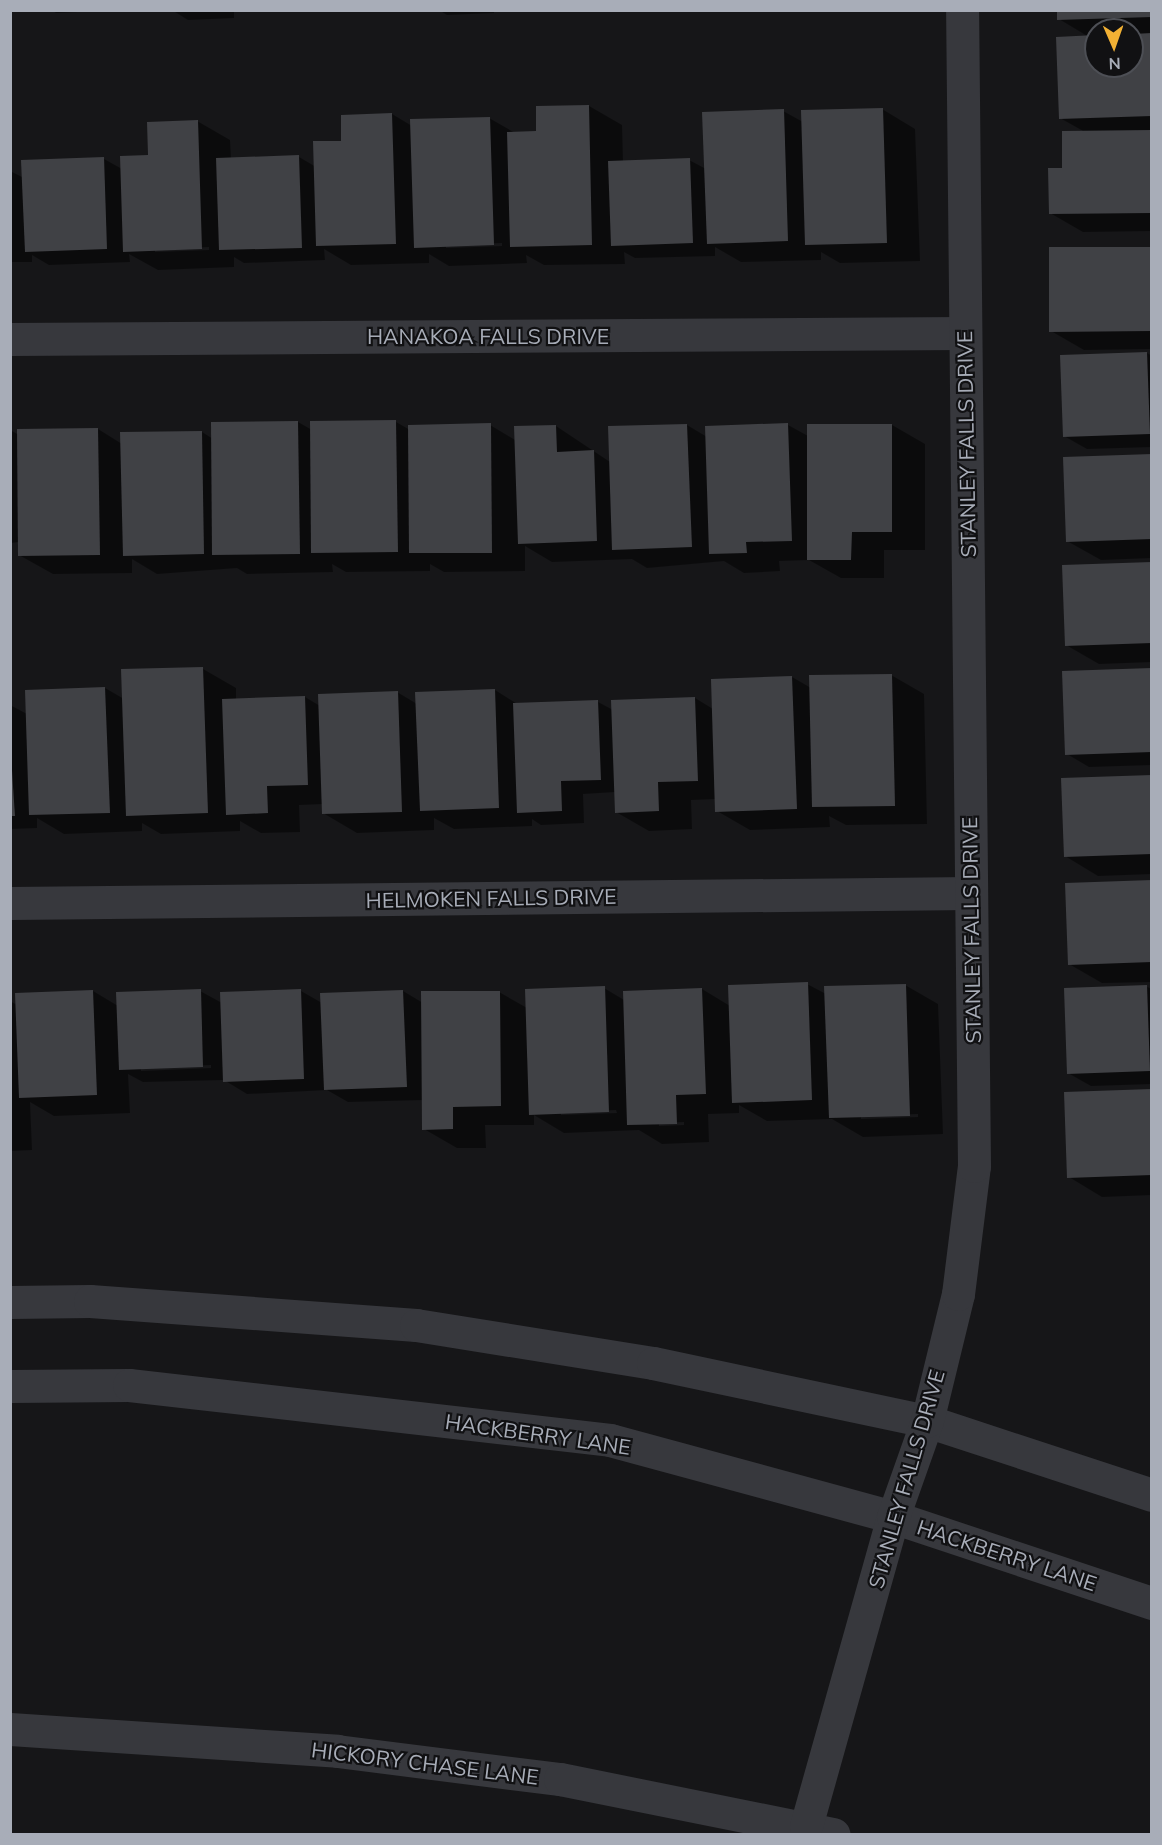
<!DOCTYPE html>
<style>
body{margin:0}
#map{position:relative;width:1162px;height:1845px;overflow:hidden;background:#161618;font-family:Mulish,sans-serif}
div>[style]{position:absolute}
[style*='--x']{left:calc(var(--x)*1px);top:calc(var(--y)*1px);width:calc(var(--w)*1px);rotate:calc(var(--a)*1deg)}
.shadow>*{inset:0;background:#0007}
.building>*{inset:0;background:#404145}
.street>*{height:33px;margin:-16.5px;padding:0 16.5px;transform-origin:16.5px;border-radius:16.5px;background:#37383d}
span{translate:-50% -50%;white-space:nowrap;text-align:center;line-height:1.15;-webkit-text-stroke:4.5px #111113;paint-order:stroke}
.street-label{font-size:21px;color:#a8adb8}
.frame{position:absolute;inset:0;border:12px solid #a8adb8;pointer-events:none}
.north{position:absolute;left:1084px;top:18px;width:60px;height:60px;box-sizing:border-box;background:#111113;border:2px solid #4d4f55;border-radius:50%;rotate:178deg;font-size:16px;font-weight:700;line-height:24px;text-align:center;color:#a8adb8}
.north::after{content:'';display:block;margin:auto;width:21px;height:27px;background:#f2b134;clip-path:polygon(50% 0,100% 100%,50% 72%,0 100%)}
</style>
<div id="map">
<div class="shadow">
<i style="clip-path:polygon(52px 10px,121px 10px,56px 13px)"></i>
<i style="clip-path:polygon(172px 10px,234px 10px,234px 18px,188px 20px)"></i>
<i style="clip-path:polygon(439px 10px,494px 10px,494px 13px,447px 15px)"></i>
<i style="clip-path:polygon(evenodd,1152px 10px,1152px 231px,1083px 232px,1050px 213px,1063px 169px,1085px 132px,1060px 118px,1089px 37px,1059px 19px,1152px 10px,1096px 30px,1132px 30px,1132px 66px,1096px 66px,1096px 30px)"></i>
<i style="clip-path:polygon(evenodd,589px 106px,622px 125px,623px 162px,689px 160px,706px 169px,783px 111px,803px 122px,882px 109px,915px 129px,920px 261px,840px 263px,821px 252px,821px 260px,741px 262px,715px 247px,715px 256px,635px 258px,624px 252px,625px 264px,544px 265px,526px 255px,527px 263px,449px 266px,429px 254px,429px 263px,351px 265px,324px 249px,325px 260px,244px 263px,234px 257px,234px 267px,158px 270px,129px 254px,130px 262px,49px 265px,32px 255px,32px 262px,10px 262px,10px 171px,24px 178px,104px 159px,122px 169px,150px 156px,197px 121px,230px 140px,231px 159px,299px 157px,316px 167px,343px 143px,392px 114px,412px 126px,489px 118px,515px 133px,538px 133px,589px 106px,502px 243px,502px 246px,446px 248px,446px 245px,502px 243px,589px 106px,209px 247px,209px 250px,155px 252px,155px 249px,209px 247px)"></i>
<i style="clip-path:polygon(1152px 248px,1152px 349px,1084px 350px,1051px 331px)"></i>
<i style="clip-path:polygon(1147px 353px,1152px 356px,1152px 447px,1087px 449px,1064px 436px)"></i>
<i style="clip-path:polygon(298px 422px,312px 430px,312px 423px,396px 422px,410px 430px,490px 425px,515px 440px,556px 426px,610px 462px,609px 427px,687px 425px,707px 437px,788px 425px,808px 436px,892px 425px,925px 444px,925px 550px,884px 550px,884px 578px,841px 578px,809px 560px,779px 561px,780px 571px,744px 573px,724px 561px,647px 568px,632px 559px,552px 562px,525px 546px,525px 571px,444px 572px,430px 564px,430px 571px,346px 572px,332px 564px,333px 572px,247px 574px,237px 568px,157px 574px,132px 559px,132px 573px,53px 574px,19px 555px,19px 542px,10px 543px,10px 430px,19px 435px,98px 429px,122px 444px,202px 432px,213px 439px)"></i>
<i style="clip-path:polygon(1152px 456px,1152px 558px,1101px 560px,1067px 541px)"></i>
<i style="clip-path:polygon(1152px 563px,1152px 662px,1099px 664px,1066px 645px)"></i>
<i style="clip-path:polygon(203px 669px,236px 688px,236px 700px,305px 697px,320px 706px,397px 692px,417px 704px,495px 690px,519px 705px,598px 702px,613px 710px,695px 698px,713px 709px,792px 677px,811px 688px,891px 675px,924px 694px,927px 824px,846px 825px,829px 816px,830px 827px,750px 830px,717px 811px,716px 799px,691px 800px,692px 829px,649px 831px,616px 812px,615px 792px,583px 794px,584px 823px,541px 825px,532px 819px,532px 826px,454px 829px,434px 818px,434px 830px,357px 833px,323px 813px,323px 804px,299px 805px,300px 832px,261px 833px,240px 821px,240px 831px,161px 834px,142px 823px,142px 831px,64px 834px,37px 818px,37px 828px,10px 829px,10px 705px,27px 714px,105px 688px,124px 699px)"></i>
<i style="clip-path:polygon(1152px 670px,1152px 765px,1089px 767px,1067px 754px)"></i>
<i style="clip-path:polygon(1152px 776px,1152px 874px,1098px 876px,1065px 856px)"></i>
<i style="clip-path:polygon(1152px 881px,1152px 982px,1102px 983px,1069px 964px)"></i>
<i style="clip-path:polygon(evenodd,807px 984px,826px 994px,905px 985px,938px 1004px,943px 1134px,863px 1137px,832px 1119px,767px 1121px,739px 1105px,739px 1113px,708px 1114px,709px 1142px,662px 1144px,639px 1130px,564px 1133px,534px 1115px,534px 1125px,485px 1125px,486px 1148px,457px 1148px,424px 1129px,424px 1100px,348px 1102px,327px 1090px,247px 1094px,224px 1080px,143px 1082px,128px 1074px,130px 1113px,54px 1116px,30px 1102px,32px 1150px,10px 1151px,10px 1001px,17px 1005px,93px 991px,118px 1006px,200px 991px,222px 1003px,301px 991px,322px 1003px,403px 991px,423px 1003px,499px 992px,527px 1008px,604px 988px,624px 1000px,702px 989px,730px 1006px,807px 984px,211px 1065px,211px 1068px,141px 1071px,141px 1068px,211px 1065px,807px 984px,616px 1110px,617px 1113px,561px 1115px,561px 1112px,616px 1110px,807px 984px,918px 1114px,918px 1117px,861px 1119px,861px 1116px,918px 1114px,807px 984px,684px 1122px,684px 1125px,659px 1126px,659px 1123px,684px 1122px)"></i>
<i style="clip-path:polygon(1147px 987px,1152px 989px,1152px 1084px,1091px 1086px,1068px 1073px)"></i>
<i style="clip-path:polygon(1152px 1091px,1152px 1195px,1102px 1197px,1069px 1177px)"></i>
</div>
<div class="building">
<i style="clip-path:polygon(1057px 10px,1152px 10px,1152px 17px,1057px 20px)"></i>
<i style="clip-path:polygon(1152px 33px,1152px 116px,1059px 119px,1056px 37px,1096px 35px,1096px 66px,1132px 66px,1132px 34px)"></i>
<i style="clip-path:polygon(589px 105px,592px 245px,510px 247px,507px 132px,536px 131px,536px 106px)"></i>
<i style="clip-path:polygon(883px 108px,887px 243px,805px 245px,801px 110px)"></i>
<i style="clip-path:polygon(784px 109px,788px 241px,707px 244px,702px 112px)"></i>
<i style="clip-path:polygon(392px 113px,396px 244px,316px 246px,313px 141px,341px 141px,341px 115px)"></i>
<i style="clip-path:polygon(490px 117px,494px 245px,414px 248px,410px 119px)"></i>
<i style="clip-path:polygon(198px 120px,202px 249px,123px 252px,120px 156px,148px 155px,147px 122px)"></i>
<i style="clip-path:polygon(1152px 130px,1152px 213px,1049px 214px,1048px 168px,1062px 168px,1062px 131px)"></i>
<i style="clip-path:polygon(299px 155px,302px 248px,219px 250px,216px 158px)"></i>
<i style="clip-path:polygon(104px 157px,107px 249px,25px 252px,21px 160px)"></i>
<i style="clip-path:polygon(690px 158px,693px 243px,611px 246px,608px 161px)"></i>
<i style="clip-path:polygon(1049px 247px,1152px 247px,1152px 331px,1049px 332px)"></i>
<i style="clip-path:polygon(1147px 352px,1150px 434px,1063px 437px,1060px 355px)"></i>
<i style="clip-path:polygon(396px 420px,398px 552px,311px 553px,310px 421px)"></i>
<i style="clip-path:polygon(298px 421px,300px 554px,212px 555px,211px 422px)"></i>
<i style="clip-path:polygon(491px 423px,492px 553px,409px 553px,408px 425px)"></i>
<i style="clip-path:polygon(788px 423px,792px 541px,746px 542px,747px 553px,709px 554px,705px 426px)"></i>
<i style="clip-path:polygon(687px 424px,692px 547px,612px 550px,608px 426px)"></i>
<i style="clip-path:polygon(807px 424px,892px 424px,892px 532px,852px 532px,851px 560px,807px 560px)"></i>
<i style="clip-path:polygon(556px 425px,557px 452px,594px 450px,597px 541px,518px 544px,514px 426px)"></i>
<i style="clip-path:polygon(98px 428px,100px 555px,18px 556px,17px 429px)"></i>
<i style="clip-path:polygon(202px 431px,204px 554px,123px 556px,120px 432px)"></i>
<i style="clip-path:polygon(1152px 454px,1152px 539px,1066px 542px,1063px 457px)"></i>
<i style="clip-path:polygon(1152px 562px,1152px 643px,1065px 646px,1062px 565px)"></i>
<i style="clip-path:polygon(203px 667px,208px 813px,126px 816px,121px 669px)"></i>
<i style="clip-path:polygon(1152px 668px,1152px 752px,1065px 755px,1062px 671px)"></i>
<i style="clip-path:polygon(892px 674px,895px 806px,812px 807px,809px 675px)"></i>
<i style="clip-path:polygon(792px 676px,797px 809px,715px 812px,711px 679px)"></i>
<i style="clip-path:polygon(105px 687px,110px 813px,29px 815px,25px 690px)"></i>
<i style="clip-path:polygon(495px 689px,499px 808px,420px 811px,415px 692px)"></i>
<i style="clip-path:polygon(398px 691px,402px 812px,322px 814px,318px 694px)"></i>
<i style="clip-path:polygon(305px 696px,308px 785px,267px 786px,268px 813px,226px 815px,222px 699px)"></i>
<i style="clip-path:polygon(695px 697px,698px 781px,658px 782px,659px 811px,615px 813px,611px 700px)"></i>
<i style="clip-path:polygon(598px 700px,601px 780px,561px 781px,562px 811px,517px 813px,513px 703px)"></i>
<i style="clip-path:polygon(10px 740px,15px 816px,10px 816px)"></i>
<i style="clip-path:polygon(1152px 775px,1152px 854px,1064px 857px,1061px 778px)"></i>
<i style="clip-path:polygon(1152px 880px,1152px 962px,1068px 965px,1065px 883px)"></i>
<i style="clip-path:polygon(808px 982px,812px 1100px,732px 1103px,728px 985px)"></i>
<i style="clip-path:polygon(906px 984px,910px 1116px,829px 1118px,824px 986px)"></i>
<i style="clip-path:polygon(1147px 985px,1150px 1071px,1067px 1074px,1064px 988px)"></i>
<i style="clip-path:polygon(605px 986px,609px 1112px,529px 1115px,525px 989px)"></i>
<i style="clip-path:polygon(702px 988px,706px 1094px,676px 1095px,677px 1124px,627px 1125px,623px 991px)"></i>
<i style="clip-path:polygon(201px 989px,203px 1067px,119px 1070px,116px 992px)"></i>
<i style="clip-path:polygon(301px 989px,304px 1079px,223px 1082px,220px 992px)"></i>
<i style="clip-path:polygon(93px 990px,97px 1095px,19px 1098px,15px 993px)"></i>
<i style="clip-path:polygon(403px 990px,407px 1087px,324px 1090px,320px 993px)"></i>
<i style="clip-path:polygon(421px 991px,500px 991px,501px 1106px,453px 1107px,453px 1129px,422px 1130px)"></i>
<i style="clip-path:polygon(1152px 1089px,1152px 1175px,1067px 1178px,1064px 1092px)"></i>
</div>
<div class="street">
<i style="--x:10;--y:339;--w:955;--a:-0.36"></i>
<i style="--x:10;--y:903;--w:961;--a:-0.6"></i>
<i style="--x:10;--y:1302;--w:80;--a:-0.7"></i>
<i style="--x:90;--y:1301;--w:327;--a:4.2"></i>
<i style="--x:416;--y:1325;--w:240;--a:9.1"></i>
<i style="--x:653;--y:1363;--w:280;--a:12"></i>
<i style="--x:927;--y:1421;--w:237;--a:18.2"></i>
<i style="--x:10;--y:1386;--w:119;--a:-0.5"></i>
<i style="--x:129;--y:1385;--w:484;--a:6.5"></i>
<i style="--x:610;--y:1440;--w:293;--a:15.2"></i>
<i style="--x:893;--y:1517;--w:273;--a:18.4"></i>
<i style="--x:10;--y:1729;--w:328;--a:3.8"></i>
<i style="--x:337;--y:1751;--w:225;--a:7.2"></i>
<i style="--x:560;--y:1779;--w:279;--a:11.4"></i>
<i style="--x:806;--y:1826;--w:321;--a:-74.3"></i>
<i style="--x:893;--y:1517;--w:102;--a:-70.5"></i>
<i style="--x:927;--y:1421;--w:131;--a:-76.3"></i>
<i style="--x:958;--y:1294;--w:129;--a:-82.9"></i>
<i style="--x:974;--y:1166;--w:1156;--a:-90.59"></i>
</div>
<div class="street-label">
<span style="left:488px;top:336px">HANAKOA FALLS DRIVE</span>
<span style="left:966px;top:444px;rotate:-91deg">STANLEY FALLS DRIVE</span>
<span style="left:491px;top:898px;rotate:-1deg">HELMOKEN FALLS DRIVE</span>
<span style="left:971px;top:930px;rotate:-91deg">STANLEY FALLS DRIVE</span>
<span style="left:538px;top:1434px;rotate:8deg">HACKBERRY LANE</span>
<span style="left:906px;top:1479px;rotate:-74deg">STANLEY FALLS DRIVE</span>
<span style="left:1007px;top:1555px;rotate:18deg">HACKBERRY LANE</span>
<span style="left:425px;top:1763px;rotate:7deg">HICKORY CHASE LANE</span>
</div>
<div class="frame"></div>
<div class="north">N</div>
</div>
